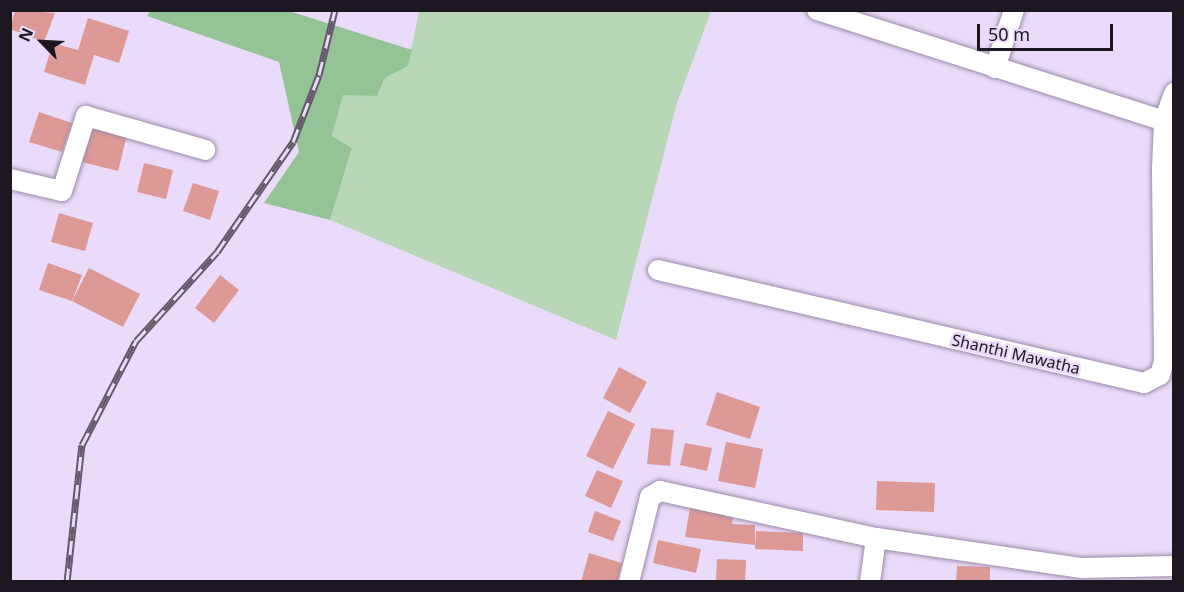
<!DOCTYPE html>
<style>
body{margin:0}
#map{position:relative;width:1184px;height:592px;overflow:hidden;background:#ebdbfa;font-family:"Noto Sans",sans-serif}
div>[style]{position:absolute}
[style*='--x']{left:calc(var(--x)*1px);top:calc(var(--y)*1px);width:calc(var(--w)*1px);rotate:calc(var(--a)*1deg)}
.green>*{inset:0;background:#b7d7b7}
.forest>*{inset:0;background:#94c395}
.building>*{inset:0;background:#dd9995}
.roads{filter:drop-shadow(0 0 2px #9a8ba8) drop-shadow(0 0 2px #9a8ba8)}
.street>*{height:20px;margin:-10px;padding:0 10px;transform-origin:10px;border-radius:10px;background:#fff}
.rail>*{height:7px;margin-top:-3.5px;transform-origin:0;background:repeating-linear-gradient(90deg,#ebdbfa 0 14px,#635a6b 0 28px);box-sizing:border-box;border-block:2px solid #635a6b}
span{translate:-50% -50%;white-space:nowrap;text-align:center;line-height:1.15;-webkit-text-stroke:5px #ebdbfa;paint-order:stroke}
.street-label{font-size:16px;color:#1d1722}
.frame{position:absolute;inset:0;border:12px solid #1d1722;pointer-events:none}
.north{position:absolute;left:12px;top:12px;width:60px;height:60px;-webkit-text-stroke:4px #ebdbfa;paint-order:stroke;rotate:294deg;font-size:16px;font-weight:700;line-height:24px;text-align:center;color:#1d1722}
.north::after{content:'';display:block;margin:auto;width:21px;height:27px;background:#1d1722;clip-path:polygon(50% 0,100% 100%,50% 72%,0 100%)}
.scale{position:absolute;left:977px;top:24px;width:136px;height:27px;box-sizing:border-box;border:3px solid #1d1722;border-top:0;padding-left:8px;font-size:18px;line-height:21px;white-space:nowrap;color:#1d1722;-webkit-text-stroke:4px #ebdbfa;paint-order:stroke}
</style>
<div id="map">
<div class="green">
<i style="clip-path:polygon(419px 11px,711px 11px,676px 106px,616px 340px,330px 220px,352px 148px,332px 136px,343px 94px,377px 96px,385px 78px,408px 66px)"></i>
</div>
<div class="forest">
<i style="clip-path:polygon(150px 11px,289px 11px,412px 50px,408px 66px,385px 78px,377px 96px,343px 95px,332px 136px,352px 148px,330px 220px,264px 203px,299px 152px,279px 62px,147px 16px)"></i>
</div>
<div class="building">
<i style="clip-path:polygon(15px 10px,55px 13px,44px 42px,10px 29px)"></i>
<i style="clip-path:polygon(88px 18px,129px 31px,119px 63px,94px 55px,85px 85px,44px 72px,53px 43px,78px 50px)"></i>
<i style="clip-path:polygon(39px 112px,72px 123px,62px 152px,29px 142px)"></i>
<i style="clip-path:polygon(91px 126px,127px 135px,118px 171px,82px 162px)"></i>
<i style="clip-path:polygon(144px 163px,173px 170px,166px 199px,137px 192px)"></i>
<i style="clip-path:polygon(193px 183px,219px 191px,210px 220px,183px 211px)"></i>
<i style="clip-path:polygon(59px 213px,93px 223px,85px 251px,51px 242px)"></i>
<i style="clip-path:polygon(48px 263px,82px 275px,72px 301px,39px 290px)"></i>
<i style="clip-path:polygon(89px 268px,140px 294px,123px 327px,72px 301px)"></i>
<i style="clip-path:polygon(220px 275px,239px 290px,214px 323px,195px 308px)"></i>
<i style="clip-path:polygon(619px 367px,647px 382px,630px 413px,603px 398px)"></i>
<i style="clip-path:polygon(717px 392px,760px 407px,750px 439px,706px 425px)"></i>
<i style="clip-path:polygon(608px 411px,635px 424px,613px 469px,586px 456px)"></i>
<i style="clip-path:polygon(651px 428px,674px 430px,670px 466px,647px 464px)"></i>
<i style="clip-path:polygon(726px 442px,763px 449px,755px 488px,718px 481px)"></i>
<i style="clip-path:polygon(685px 443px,712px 448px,707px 471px,680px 465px)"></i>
<i style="clip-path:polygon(597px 470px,623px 481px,611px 508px,585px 496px)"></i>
<i style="clip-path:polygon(877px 481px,935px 483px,934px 512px,876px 510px)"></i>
<i style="clip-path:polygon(690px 508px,733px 516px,732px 524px,755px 525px,755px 545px,685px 537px)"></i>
<i style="clip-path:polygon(595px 511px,621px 521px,613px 541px,588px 532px)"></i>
<i style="clip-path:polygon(756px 531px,803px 533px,803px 551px,755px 549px)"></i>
<i style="clip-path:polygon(658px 540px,701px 549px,696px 573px,653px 563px)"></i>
<i style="clip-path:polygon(589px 553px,622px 563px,617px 582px,581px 582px)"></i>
<i style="clip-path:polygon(717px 559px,746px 560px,745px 581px,716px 580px)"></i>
<i style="clip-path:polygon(957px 566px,990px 567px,990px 582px,956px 582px)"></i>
</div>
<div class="roads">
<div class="street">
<i style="--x:817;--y:10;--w:364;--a:17.7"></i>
<i style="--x:995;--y:68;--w:61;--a:-71.9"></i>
<i style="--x:1162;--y:169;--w:48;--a:-87.6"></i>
<i style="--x:1164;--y:121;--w:30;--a:-70"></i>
<i style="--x:10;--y:179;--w:53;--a:13"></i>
<i style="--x:62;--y:191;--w:79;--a:-72.3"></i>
<i style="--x:86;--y:116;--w:124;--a:15.9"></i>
<i style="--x:658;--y:270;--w:499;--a:13.1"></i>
<i style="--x:1144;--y:383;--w:18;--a:-27"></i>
<i style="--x:1160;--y:375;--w:15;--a:-74"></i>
<i style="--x:1164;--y:361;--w:192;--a:-90.6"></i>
<i style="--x:1162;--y:169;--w:12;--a:-14"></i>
<i style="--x:629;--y:582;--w:88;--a:-76.1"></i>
<i style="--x:650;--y:497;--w:12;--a:-31"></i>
<i style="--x:660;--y:491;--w:221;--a:12.3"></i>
<i style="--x:876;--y:538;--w:208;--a:8.3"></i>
<i style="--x:1082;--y:568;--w:92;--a:-1.2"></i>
<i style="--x:870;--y:582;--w:44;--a:-82.2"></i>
</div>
</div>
<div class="rail">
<i style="--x:67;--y:582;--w:138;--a:-83.8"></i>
<i style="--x:82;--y:445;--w:117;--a:-62.6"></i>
<i style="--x:136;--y:341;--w:120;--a:-47.7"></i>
<i style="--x:217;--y:252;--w:134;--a:-55.4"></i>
<i style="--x:293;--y:142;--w:72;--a:-68.8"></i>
<i style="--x:319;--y:75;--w:67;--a:-76.2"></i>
</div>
<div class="street-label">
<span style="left:1016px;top:354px;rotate:13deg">Shanthi Mawatha</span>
</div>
<div class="frame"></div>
<div class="north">N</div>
<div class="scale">50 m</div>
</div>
